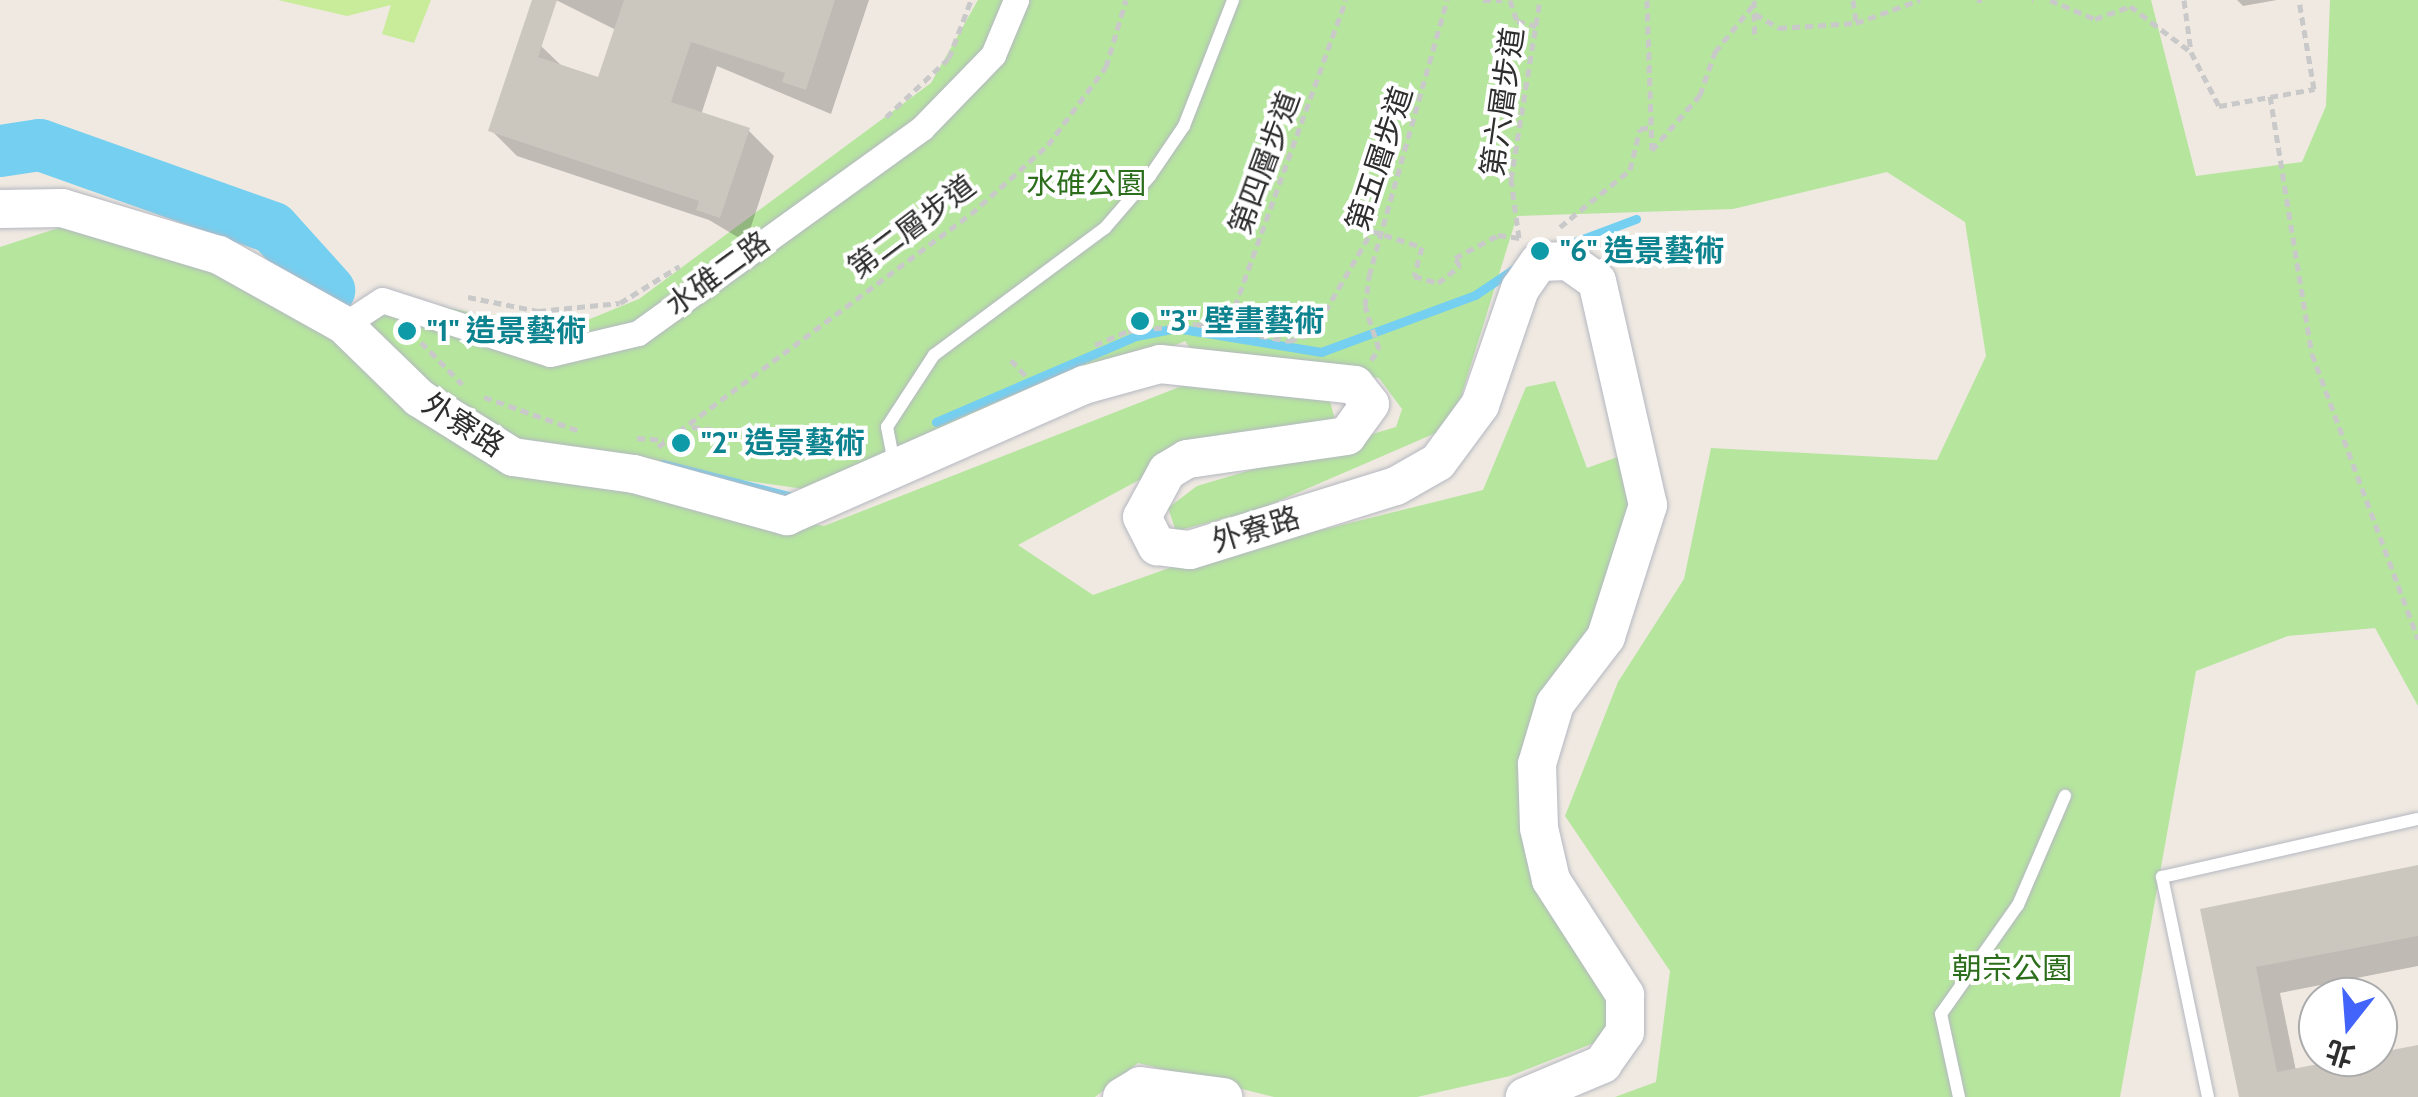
<!DOCTYPE html>
<meta charset="utf-8">
<style>
body{margin:0}
#map{position:relative;width:2418px;height:1097px;overflow:hidden;background:#efe9e1;font-family:Cabin,"Noto Sans TC",sans-serif}
div>[style]{position:absolute}
[style*='--x']{left:calc(var(--x)*1px);top:calc(var(--y)*1px);width:calc(var(--w)*1px);rotate:calc(var(--a)*1deg)}
.green>*{inset:0;background:#b6e59e}
.pitch>*{inset:0;background:#c9ec9a}
.shadow>*{inset:0;background:#0003}
.stream>*{height:9px;margin:-4.5px;padding:0 4.5px;transform-origin:4.5px;border-radius:4.5px;background:#75cff0}
.river>*{height:52px;margin:-26px;padding:0 26px;transform-origin:26px;border-radius:26px;background:#75cff0}
.building>*{inset:0;background:#cbc7bf}
.path>*{height:5px;margin-top:-2.5px;transform-origin:0;background:repeating-linear-gradient(90deg,#c9c9c9 0 8px,transparent 0 13px)}
.roads{filter:drop-shadow(0 0 2px #b4b7c1) drop-shadow(0 0 2px #b4b7c1)}
.lane>*{height:12px;margin:-6px;padding:0 6px;transform-origin:6px;border-radius:6px;background:#fff}
.street>*{height:25px;margin:-12.5px;padding:0 12.5px;transform-origin:12.5px;border-radius:12.5px;background:#fff}
.secondary>*{height:38px;margin:-19px;padding:0 19px;transform-origin:19px;border-radius:19px;background:#fff}
.dots>*{width:28px;height:28px;translate:-50% -50%;box-sizing:border-box;border:5px solid #fff;border-radius:50%}
span{translate:-50% -50%;white-space:nowrap;text-align:center;line-height:1.15;-webkit-text-stroke:8px #fff;paint-order:stroke}
.street-label{font-size:30px;color:#2e2e2e}
.park-label{font-size:30px;color:#2c6e1b}
.culture-label{font-size:30px;color:#0d838f;font-weight:700}
.left{translate:0 -50%;text-align:left}
.north{position:absolute;left:2298px;top:977px;width:100px;height:100px;box-sizing:border-box;background:#fff;border:2px solid #ababab;border-radius:50%;rotate:197deg;font-size:28px;font-weight:700;line-height:40px;text-align:center;color:#2e2e2e}
.north::after{content:'';display:block;margin:auto;width:35px;height:45px;background:#4264fb;clip-path:polygon(50% 0,100% 100%,50% 72%,0 100%)}
</style>
<div id="map">
<div class="green">
<i style="clip-path:polygon(978px 0,2151px 0,2196px 176px,2302px 162px,2326px 106px,2330px 0,2418px 0,2418px 706px,2375px 628px,2288px 636px,2196px 671px,2120px 1097px,1615px 1097px,1656px 1082px,1670px 971px,1565px 816px,1618px 682px,1684px 579px,1711px 448px,1937px 460px,1986px 356px,1965px 222px,1887px 172px,1733px 209px,1517px 216px,1461px 397px,1438px 432px,1258px 510px,1176px 531px,1168px 508px,1197px 486px,1396px 427px,1402px 409px,1379px 378px,1193px 352px,1185px 341px,959px 441px,811px 490px,538px 451px,611px 489px,824px 526px,1182px 386px,1330px 401px,1336px 424px,1141px 479px,1018px 545px,1093px 595px,1172px 567px,1483px 490px,1526px 387px,1555px 381px,1587px 468px,1637px 450px,1620px 585px,1536px 726px,1537px 847px,1623px 971px,1617px 1034px,1510px 1076px,1417px 1097px,1274px 1097px,1138px 1063px,1095px 1097px,0 1097px,0 247px,92px 217px,273px 267px,360px 343px,373px 291px,558px 332px,639px 299px,931px 83px)"></i>
</div>
<div class="pitch">
<i style="clip-path:polygon(278px 0,431px 0,414px 43px,382px 34px,391px 5px,347px 16px)"></i>
</div>
<div class="shadow">
<i style="clip-path:polygon(556px 0,869px 0,831px 114px,717px 66px,701px 115px,748px 130px,774px 156px,746px 242px,709px 220px,517px 156px,491px 130px,541px 46px,564px 68px,600px 80px,616px 30px)"></i>
<i style="clip-path:polygon(2237px 0,2277px 0,2243px 6px)"></i>
<i style="clip-path:polygon(2418px 868px,2418px 966px,2280px 993px,2296px 1071px,2418px 1047px,2418px 1097px,2242px 1097px,2203px 911px)"></i>
</div>
<div class="stream">
<i style="--x:1564;--y:246;--w:77;--a:-20.6"></i>
<i style="--x:936;--y:422;--w:218;--a:-23.3"></i>
<i style="--x:1136;--y:336;--w:41;--a:-11.3"></i>
<i style="--x:1176;--y:328;--w:147;--a:9.4"></i>
<i style="--x:1321;--y:352;--w:164;--a:-20.3"></i>
<i style="--x:1475;--y:295;--w:50;--a:-33.7"></i>
<i style="--x:663;--y:464;--w:133;--a:14.3"></i>
</div>
<div class="river">
<i style="--x:0;--y:151;--w:40;--a:-8.5"></i>
<i style="--x:40;--y:145;--w:247;--a:19.6"></i>
<i style="--x:273;--y:228;--w:84;--a:47.9"></i>
</div>
<div class="building">
<i style="clip-path:polygon(532px 0,557px 0,538px 57px,598px 77px,624px 0,835px 0,806px 90px,782px 82px,785px 73px,691px 42px,671px 102px,750px 128px,720px 218px,696px 210px,699px 201px,488px 131px)"></i>
<i style="clip-path:polygon(2418px 865px,2418px 936px,2256px 967px,2277px 1072px,2418px 1045px,2418px 1097px,2239px 1097px,2200px 909px)"></i>
</div>
<div class="path">
<i style="--x:1483;--y:0;--w:19;--a:0"></i>
<i style="--x:1510;--y:0;--w:22;--a:72"></i>
<i style="--x:1517;--y:21;--w:20;--a:15"></i>
<i style="--x:1647;--y:0;--w:150;--a:88.1"></i>
<i style="--x:1652;--y:150;--w:73;--a:-48.9"></i>
<i style="--x:1700;--y:95;--w:46;--a:-70.8"></i>
<i style="--x:1715;--y:52;--w:62;--a:-50.9"></i>
<i style="--x:1754;--y:0;--w:39;--a:89"></i>
<i style="--x:1853;--y:0;--w:22;--a:82"></i>
<i style="--x:1977;--y:0;--w:5;--a:0"></i>
<i style="--x:2032;--y:0;--w:1;--a:0"></i>
<i style="--x:2050;--y:0;--w:49;--a:22.9"></i>
<i style="--x:2095;--y:19;--w:37;--a:-20"></i>
<i style="--x:2130;--y:6;--w:76;--a:37"></i>
<i style="--x:2184;--y:0;--w:52;--a:82.3"></i>
<i style="--x:2191;--y:52;--w:61;--a:62.6"></i>
<i style="--x:2219;--y:106;--w:97;--a:-10.1"></i>
<i style="--x:2314;--y:89;--w:90;--a:-99.6"></i>
<i style="--x:1755;--y:14;--w:28;--a:30"></i>
<i style="--x:1779;--y:28;--w:77;--a:-3.7"></i>
<i style="--x:1856;--y:23;--w:68;--a:-19.8"></i>
<i style="--x:2270;--y:96;--w:261;--a:80.8"></i>
<i style="--x:2312;--y:354;--w:304;--a:69.6"></i>
<i style="--x:886;--y:117;--w:86;--a:-43.1"></i>
<i style="--x:949;--y:58;--w:62;--a:-69.2"></i>
<i style="--x:1560;--y:227;--w:90;--a:-39.2"></i>
<i style="--x:1630;--y:170;--w:42;--a:-76.3"></i>
<i style="--x:1640;--y:129;--w:10;--a:-11"></i>
<i style="--x:1519;--y:238;--w:60;--a:-97.7"></i>
<i style="--x:1511;--y:179;--w:181;--a:-80.8"></i>
<i style="--x:468;--y:297;--w:71;--a:11.3"></i>
<i style="--x:538;--y:311;--w:82;--a:-5.6"></i>
<i style="--x:620;--y:303;--w:70;--a:-31.7"></i>
<i style="--x:1226;--y:331;--w:352;--a:-70.1"></i>
<i style="--x:421;--y:342;--w:59;--a:45.7"></i>
<i style="--x:1095;--y:345;--w:36;--a:-23"></i>
<i style="--x:1128;--y:331;--w:68;--a:-5.9"></i>
<i style="--x:1196;--y:324;--w:95;--a:10.4"></i>
<i style="--x:1289;--y:341;--w:24;--a:-17"></i>
<i style="--x:1312;--y:334;--w:119;--a:-59.8"></i>
<i style="--x:1372;--y:231;--w:52;--a:17.7"></i>
<i style="--x:1422;--y:247;--w:30;--a:105"></i>
<i style="--x:1414;--y:276;--w:25;--a:16"></i>
<i style="--x:1438;--y:283;--w:28;--a:-38"></i>
<i style="--x:1460;--y:266;--w:9;--a:-122"></i>
<i style="--x:1455;--y:258;--w:49;--a:-28.1"></i>
<i style="--x:1498;--y:235;--w:22;--a:8"></i>
<i style="--x:1011;--y:360;--w:21;--a:47"></i>
<i style="--x:1371;--y:360;--w:14;--a:-54"></i>
<i style="--x:1379;--y:349;--w:45;--a:-108"></i>
<i style="--x:1365;--y:306;--w:30;--a:-82"></i>
<i style="--x:1369;--y:276;--w:287;--a:-74.2"></i>
<i style="--x:484;--y:397;--w:99;--a:19.5"></i>
<i style="--x:692;--y:427;--w:168;--a:6.8"></i>
<i style="--x:637;--y:438;--w:27;--a:4"></i>
<i style="--x:658;--y:447;--w:390;--a:-36.7"></i>
<i style="--x:971;--y:214;--w:103;--a:-41.9"></i>
<i style="--x:1048;--y:145;--w:97;--a:-53.4"></i>
<i style="--x:1106;--y:67;--w:70;--a:-73.4"></i>
</div>
<div class="roads">
<div class="lane">
<i style="--x:894;--y:463;--w:37;--a:-101"></i>
<i style="--x:887;--y:427;--w:86;--a:-56.9"></i>
<i style="--x:934;--y:355;--w:213;--a:-36.6"></i>
<i style="--x:1105;--y:228;--w:69;--a:-49.1"></i>
<i style="--x:1150;--y:176;--w:60;--a:-55.8"></i>
<i style="--x:1184;--y:126;--w:135;--a:-68.7"></i>
<i style="--x:1959;--y:1097;--w:85;--a:-102.2"></i>
<i style="--x:1941;--y:1014;--w:133;--a:-54.8"></i>
<i style="--x:2018;--y:905;--w:119;--a:-66.7"></i>
<i style="--x:2208;--y:1097;--w:225;--a:-101.8"></i>
<i style="--x:2162;--y:877;--w:262;--a:-12.8"></i>
</div>
<div class="street">
<i style="--x:344;--y:325;--w:45;--a:-33.3"></i>
<i style="--x:382;--y:300;--w:176;--a:17.8"></i>
<i style="--x:550;--y:354;--w:90;--a:-13.4"></i>
<i style="--x:638;--y:333;--w:350;--a:-35.8"></i>
<i style="--x:922;--y:128;--w:102;--a:-45.8"></i>
<i style="--x:993;--y:55;--w:60;--a:-67.3"></i>
</div>
<div class="secondary">
<i style="--x:0;--y:209;--w:62;--a:-0.9"></i>
<i style="--x:62;--y:208;--w:164;--a:16.7"></i>
<i style="--x:219;--y:255;--w:143;--a:29.2"></i>
<i style="--x:344;--y:325;--w:105;--a:44.2"></i>
<i style="--x:419;--y:398;--w:111;--a:32.1"></i>
<i style="--x:513;--y:457;--w:122;--a:8"></i>
<i style="--x:634;--y:474;--w:159;--a:15.4"></i>
<i style="--x:787;--y:516;--w:325;--a:-23.8"></i>
<i style="--x:1084;--y:385;--w:79;--a:-15.4"></i>
<i style="--x:1160;--y:364;--w:196;--a:6.1"></i>
<i style="--x:1355;--y:385;--w:24;--a:52"></i>
<i style="--x:1370;--y:404;--w:39;--a:126"></i>
<i style="--x:1347;--y:436;--w:162;--a:171.8"></i>
<i style="--x:1187;--y:459;--w:23;--a:149"></i>
<i style="--x:1167;--y:471;--w:52;--a:118.5"></i>
<i style="--x:1142;--y:517;--w:33;--a:63"></i>
<i style="--x:1157;--y:546;--w:33;--a:7"></i>
<i style="--x:1190;--y:550;--w:216;--a:-17.3"></i>
<i style="--x:1396;--y:486;--w:48;--a:-29.7"></i>
<i style="--x:1438;--y:462;--w:71;--a:-53.6"></i>
<i style="--x:1480;--y:405;--w:123;--a:-71"></i>
<i style="--x:1520;--y:289;--w:33;--a:-55"></i>
<i style="--x:1539;--y:262;--w:29;--a:-2"></i>
<i style="--x:1568;--y:261;--w:35;--a:35"></i>
<i style="--x:1597;--y:281;--w:230;--a:77.2"></i>
<i style="--x:1648;--y:505;--w:139;--a:107.7"></i>
<i style="--x:1606;--y:637;--w:84;--a:127.3"></i>
<i style="--x:1555;--y:704;--w:63;--a:106.7"></i>
<i style="--x:1537;--y:764;--w:64;--a:88.2"></i>
<i style="--x:1539;--y:828;--w:53;--a:77"></i>
<i style="--x:1551;--y:880;--w:137;--a:57.2"></i>
<i style="--x:1625;--y:995;--w:37;--a:90"></i>
<i style="--x:1625;--y:1032;--w:39;--a:125"></i>
<i style="--x:1603;--y:1064;--w:85;--a:157.1"></i>
<i style="--x:1122;--y:1097;--w:21;--a:-31"></i>
<i style="--x:1140;--y:1086;--w:84;--a:7.5"></i>
</div>
</div>
<div class="dots">
<i style="left:1540px;top:251px;background:#0f9aa8"></i>
<i style="left:1140px;top:321px;background:#0f9aa8"></i>
<i style="left:407px;top:331px;background:#0f9aa8"></i>
<i style="left:681px;top:443px;background:#0f9aa8"></i>
</div>
<div class="street-label">
<span style="left:1503px;top:102px;rotate:-82deg">第六層步道</span>
<span style="left:1380px;top:159px;rotate:-72deg">第五層步道</span>
<span style="left:1265px;top:163px;rotate:-70deg">第四層步道</span>
<span style="left:912px;top:227px;rotate:-37deg">第二層步道</span>
<span style="left:718px;top:274px;rotate:-36deg">水碓二路</span>
<span style="left:463px;top:425px;rotate:33deg">外寮路</span>
<span style="left:1256px;top:530px;rotate:-17deg">外寮路</span>
</div>
<div class="park-label">
<span style="left:1086px;top:184px">水碓公園</span>
<span style="left:2012px;top:969px">朝宗公園</span>
</div>
<div class="culture-label">
<span class="left" style="left:1560px;top:251px">"6" 造景藝術</span>
<span class="left" style="left:1160px;top:321px">"3" 壁畫藝術</span>
<span class="left" style="left:427px;top:331px">"1" 造景藝術</span>
<span class="left" style="left:701px;top:443px">"2" 造景藝術</span>
</div>
<div class="north">北</div>
</div>
